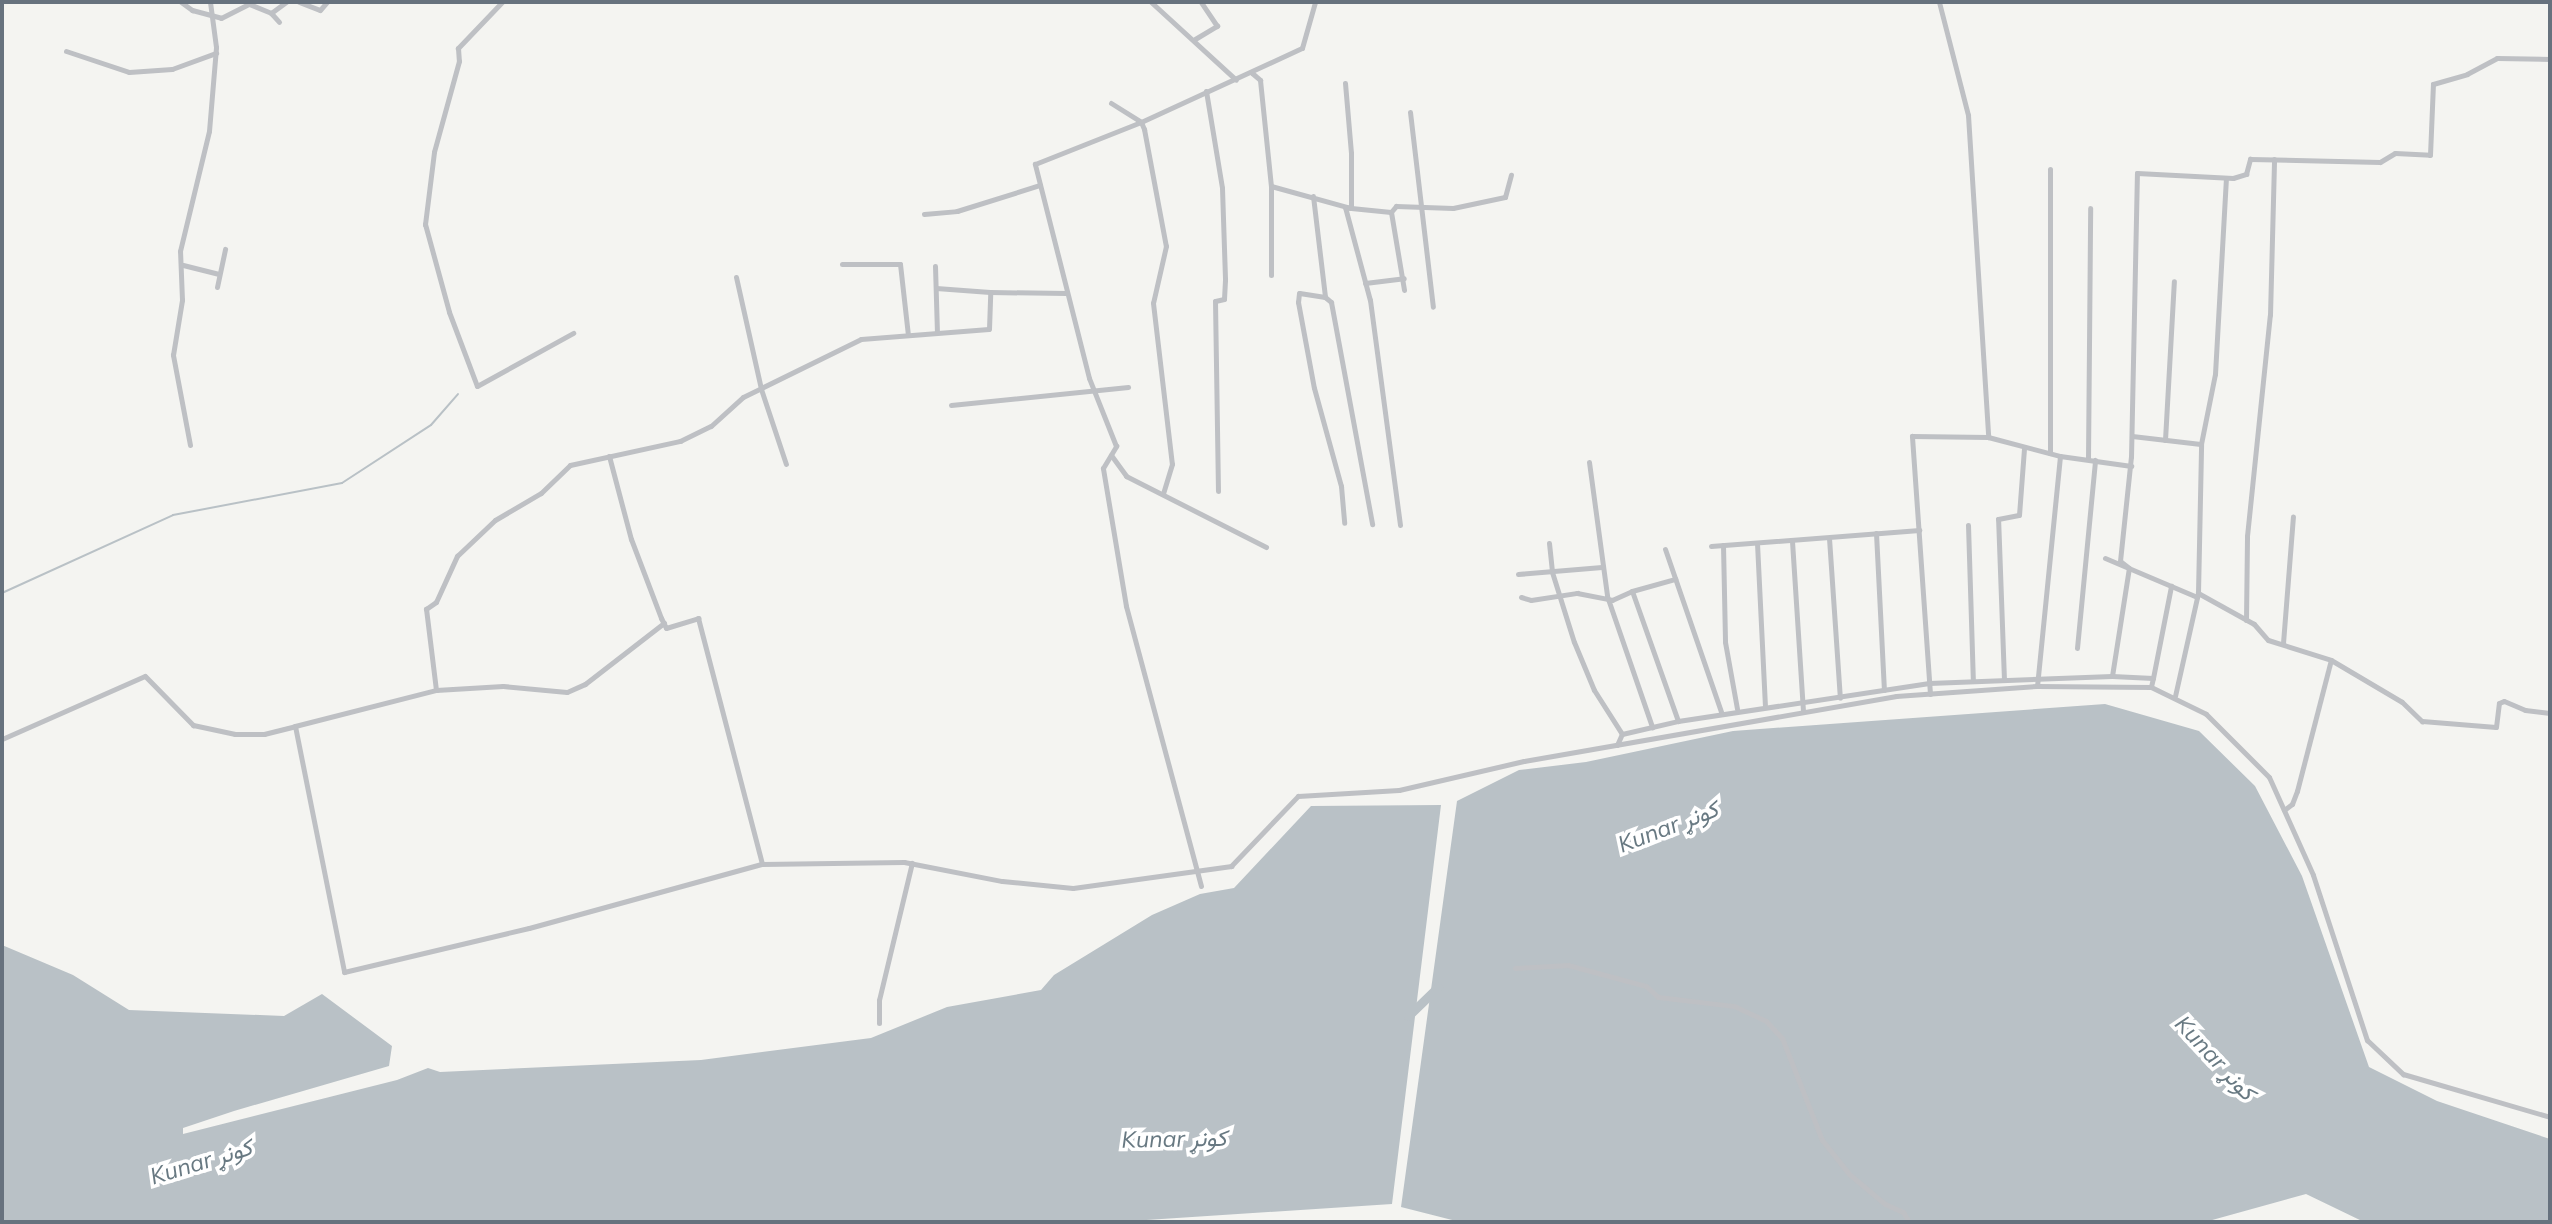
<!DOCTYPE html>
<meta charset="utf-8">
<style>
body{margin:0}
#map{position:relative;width:2552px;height:1224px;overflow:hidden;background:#f4f4f1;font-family:Mulish,Vazirmatn,sans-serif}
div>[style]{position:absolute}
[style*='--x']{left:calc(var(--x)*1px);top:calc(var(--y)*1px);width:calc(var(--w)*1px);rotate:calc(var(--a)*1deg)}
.water>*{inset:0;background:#b9c1c6}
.stream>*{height:2px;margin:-1px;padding:0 1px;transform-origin:1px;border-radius:1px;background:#b9c1c6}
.river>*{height:9px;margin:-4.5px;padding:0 4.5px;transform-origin:4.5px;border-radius:4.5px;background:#b9c1c6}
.minor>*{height:5px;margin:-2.5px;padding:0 2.5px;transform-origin:2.5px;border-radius:2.5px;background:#bec0c4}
span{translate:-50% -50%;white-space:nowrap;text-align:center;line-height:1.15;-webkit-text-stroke:7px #fff;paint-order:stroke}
.water-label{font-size:23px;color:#687982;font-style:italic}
.frame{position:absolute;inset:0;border:4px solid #67727e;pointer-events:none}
</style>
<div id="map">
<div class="water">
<i style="clip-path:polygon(2105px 704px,2199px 731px,2255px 786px,2302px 876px,2369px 1067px,2437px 1101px,2550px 1139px,2550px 1222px,2364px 1222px,2306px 1194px,2205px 1222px,1460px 1222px,1401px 1207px,1457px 801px,1519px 770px,1586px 762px,1733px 731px)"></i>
<i style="clip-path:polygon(1441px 805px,1392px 1204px,1116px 1222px,2px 1222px,2px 945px,73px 975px,129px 1010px,284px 1016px,322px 994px,392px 1046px,389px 1066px,234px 1111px,183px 1128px,183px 1134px,397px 1080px,428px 1068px,440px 1072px,701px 1060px,871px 1038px,947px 1007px,1041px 990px,1054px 975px,1152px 915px,1200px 894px,1234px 888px,1311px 806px)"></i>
</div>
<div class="stream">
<i style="--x:2;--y:593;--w:188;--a:-24.5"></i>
<i style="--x:173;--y:515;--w:172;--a:-10.7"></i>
<i style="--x:342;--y:483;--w:106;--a:-33.1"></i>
<i style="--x:431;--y:425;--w:41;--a:-48.9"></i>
</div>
<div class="river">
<i style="--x:1408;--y:1016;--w:42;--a:-44"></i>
</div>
<div class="minor">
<i style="--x:181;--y:2;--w:14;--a:36"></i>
<i style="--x:192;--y:10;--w:30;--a:15"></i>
<i style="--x:221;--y:18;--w:31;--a:-27"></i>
<i style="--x:249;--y:4;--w:24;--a:22"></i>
<i style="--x:271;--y:13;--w:12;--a:48"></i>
<i style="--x:299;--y:2;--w:22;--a:21"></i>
<i style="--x:320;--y:10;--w:11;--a:-49"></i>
<i style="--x:502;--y:2;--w:64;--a:133.7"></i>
<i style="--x:458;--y:48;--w:13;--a:86"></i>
<i style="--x:459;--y:61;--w:94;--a:105.4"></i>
<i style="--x:434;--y:152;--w:73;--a:97.1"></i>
<i style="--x:425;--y:224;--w:91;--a:74.7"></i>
<i style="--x:449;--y:312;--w:79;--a:69.3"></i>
<i style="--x:477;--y:386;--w:110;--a:-28.9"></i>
<i style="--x:1151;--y:2;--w:115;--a:42.5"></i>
<i style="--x:1939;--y:2;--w:117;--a:75.6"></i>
<i style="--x:1968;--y:115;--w:323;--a:86.4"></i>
<i style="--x:1988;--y:437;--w:74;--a:14.8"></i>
<i style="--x:2060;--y:456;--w:231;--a:95.7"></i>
<i style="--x:271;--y:13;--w:19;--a:-36"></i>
<i style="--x:1195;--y:39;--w:26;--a:-31"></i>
<i style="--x:1217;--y:26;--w:29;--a:-124"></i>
<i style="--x:66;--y:51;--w:66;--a:18.4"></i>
<i style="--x:129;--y:72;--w:43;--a:-4"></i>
<i style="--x:172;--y:69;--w:47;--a:-20"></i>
<i style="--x:1252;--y:73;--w:11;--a:41"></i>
<i style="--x:1260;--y:80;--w:107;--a:84.1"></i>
<i style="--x:1271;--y:186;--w:83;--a:15.4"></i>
<i style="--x:1351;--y:208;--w:40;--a:5.7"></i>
<i style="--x:1391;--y:212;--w:8;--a:-50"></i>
<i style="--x:1396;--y:206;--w:57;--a:2"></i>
<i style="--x:1453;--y:208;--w:53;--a:-11.9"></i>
<i style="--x:1505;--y:197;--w:23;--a:-75"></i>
<i style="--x:1345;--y:83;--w:70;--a:85.1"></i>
<i style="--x:1351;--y:153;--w:55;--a:90"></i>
<i style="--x:1351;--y:208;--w:6;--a:-171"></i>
<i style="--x:1345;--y:207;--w:96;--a:75"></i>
<i style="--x:1370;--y:300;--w:227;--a:82.4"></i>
<i style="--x:1206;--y:91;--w:98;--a:80.6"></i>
<i style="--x:1222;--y:188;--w:92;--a:88.1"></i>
<i style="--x:1225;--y:280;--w:19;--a:93"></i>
<i style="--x:1224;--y:299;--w:9;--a:167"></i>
<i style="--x:1215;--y:301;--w:190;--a:89.1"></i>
<i style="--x:1111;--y:103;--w:36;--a:32"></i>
<i style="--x:1141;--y:122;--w:8;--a:67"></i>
<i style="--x:1144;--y:129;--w:119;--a:79.4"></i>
<i style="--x:1166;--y:246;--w:58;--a:102.8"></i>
<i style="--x:1153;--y:303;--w:162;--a:83.3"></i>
<i style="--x:1172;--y:464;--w:31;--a:107"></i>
<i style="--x:1410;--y:112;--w:196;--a:83.3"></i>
<i style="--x:2050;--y:169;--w:284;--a:90"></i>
<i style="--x:1271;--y:186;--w:89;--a:90"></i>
<i style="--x:1313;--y:196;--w:102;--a:83.2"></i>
<i style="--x:1325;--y:297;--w:8;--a:40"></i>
<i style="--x:1331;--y:302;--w:226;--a:79.5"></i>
<i style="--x:1391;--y:212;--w:79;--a:80.5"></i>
<i style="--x:924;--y:214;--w:33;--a:-5"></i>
<i style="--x:957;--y:211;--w:87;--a:-17.4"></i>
<i style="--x:842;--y:264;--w:58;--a:0"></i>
<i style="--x:900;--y:264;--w:71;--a:83.6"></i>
<i style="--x:183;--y:265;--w:37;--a:14"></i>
<i style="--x:935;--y:266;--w:66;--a:88.3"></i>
<i style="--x:736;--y:277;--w:115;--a:77.4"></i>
<i style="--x:761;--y:389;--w:79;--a:71.6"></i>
<i style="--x:1365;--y:283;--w:39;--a:-7"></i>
<i style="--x:217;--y:287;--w:39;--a:-78"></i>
<i style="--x:936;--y:288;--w:54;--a:4.2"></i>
<i style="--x:1325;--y:297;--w:26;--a:-171"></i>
<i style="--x:1299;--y:293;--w:9;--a:96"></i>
<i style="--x:1298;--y:302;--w:87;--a:79.5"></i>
<i style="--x:1314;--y:388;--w:102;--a:74.6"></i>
<i style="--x:1341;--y:486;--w:37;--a:85"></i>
<i style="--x:951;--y:405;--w:178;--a:-5.8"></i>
<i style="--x:2132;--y:436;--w:69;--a:6.6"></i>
<i style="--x:2165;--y:440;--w:159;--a:-86.8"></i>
<i style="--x:190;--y:445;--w:92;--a:-100.7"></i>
<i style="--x:173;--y:355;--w:56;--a:-80.7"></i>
<i style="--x:182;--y:300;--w:49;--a:-92.3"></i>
<i style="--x:180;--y:251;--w:123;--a:-76.4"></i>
<i style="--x:209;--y:131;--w:84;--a:-85.2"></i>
<i style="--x:216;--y:47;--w:45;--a:-97.6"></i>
<i style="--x:1111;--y:455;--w:26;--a:54"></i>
<i style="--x:1126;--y:476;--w:157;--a:26.9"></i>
<i style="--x:609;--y:456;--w:86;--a:75.2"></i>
<i style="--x:631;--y:539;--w:85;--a:69.2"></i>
<i style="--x:661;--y:618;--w:11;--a:63"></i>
<i style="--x:666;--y:628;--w:34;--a:-17"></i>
<i style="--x:698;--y:618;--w:254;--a:75.4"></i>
<i style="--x:2060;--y:456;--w:72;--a:8"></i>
<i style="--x:2088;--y:459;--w:251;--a:-89.5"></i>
<i style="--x:1589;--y:462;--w:135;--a:82.3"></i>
<i style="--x:1607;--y:596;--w:139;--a:71"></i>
<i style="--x:1968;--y:525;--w:156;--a:88.2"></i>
<i style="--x:1876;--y:533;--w:157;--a:87.1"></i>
<i style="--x:1829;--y:538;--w:160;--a:86.1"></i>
<i style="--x:1792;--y:541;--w:171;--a:86.3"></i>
<i style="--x:1549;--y:543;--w:29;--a:84"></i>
<i style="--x:1552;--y:572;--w:73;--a:72.6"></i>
<i style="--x:1574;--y:642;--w:52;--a:67.4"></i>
<i style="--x:1594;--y:690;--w:52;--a:57.5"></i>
<i style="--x:1757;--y:543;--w:162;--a:87.2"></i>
<i style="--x:1723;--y:545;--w:97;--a:88.8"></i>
<i style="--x:1725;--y:642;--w:68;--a:79.8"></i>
<i style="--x:1711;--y:546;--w:209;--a:-4.4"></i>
<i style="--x:1665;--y:549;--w:172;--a:71"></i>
<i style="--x:2105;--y:558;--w:100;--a:23"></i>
<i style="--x:1518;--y:574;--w:84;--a:-4.8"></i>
<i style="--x:1632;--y:591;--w:45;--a:-15.6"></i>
<i style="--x:2198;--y:593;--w:149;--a:-88.8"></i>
<i style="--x:2201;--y:444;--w:71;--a:-78.7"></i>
<i style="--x:2215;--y:374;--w:196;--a:-86.8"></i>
<i style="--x:1521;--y:597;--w:10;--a:17"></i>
<i style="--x:1531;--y:600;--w:47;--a:-8.7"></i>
<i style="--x:1577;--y:593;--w:36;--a:11"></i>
<i style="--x:1612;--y:600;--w:22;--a:-24"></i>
<i style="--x:1632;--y:591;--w:138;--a:70.5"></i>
<i style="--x:2246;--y:620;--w:84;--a:-89.3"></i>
<i style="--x:2247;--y:536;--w:222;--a:-84.1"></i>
<i style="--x:2270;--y:315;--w:156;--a:-88.5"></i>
<i style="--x:2283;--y:643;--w:127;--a:-85.5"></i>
<i style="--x:2077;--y:648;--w:189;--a:-84.5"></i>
<i style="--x:2112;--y:676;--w:109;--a:-81.1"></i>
<i style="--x:2129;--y:568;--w:11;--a:-142"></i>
<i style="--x:2120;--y:561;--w:105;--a:-84"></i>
<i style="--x:2131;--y:457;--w:284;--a:-88.8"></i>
<i style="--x:2137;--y:173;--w:96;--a:3"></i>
<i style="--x:2233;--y:178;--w:14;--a:-17"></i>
<i style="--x:2246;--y:174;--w:16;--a:-75"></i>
<i style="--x:2250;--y:159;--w:130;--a:1.3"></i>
<i style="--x:2380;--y:162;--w:17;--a:-31"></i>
<i style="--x:2395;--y:153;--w:35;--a:3"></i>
<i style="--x:2430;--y:155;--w:71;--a:-87.6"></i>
<i style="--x:2433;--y:84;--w:35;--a:-16"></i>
<i style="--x:2467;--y:74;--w:34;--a:-28"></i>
<i style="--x:2497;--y:58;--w:53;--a:1.1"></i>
<i style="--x:2153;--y:678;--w:94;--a:-78.9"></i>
<i style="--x:2004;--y:680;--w:161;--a:-92.1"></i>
<i style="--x:1998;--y:519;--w:21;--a:-11"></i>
<i style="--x:2019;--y:515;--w:66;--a:-85.7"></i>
<i style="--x:436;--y:690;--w:67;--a:-3.4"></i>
<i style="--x:503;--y:686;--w:64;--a:5.4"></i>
<i style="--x:567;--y:692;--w:20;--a:-24"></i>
<i style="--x:585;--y:684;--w:100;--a:-37.7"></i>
<i style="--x:1930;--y:694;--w:259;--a:-94"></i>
<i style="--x:1912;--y:436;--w:76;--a:0.8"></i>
<i style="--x:2175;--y:696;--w:106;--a:-77.4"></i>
<i style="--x:2198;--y:593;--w:64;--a:29"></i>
<i style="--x:2254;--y:624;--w:21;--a:49"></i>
<i style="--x:2268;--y:640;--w:66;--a:17.6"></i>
<i style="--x:2331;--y:660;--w:82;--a:30.6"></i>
<i style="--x:2402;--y:702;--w:28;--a:44"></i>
<i style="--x:2422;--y:721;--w:74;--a:4.6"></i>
<i style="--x:2496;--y:727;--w:24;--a:-83"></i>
<i style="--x:2499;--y:703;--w:5;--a:-22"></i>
<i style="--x:2504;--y:701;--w:23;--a:23"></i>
<i style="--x:2525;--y:710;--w:25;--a:7"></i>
<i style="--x:295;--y:726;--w:146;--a:-14.3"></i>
<i style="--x:436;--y:690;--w:82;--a:-97"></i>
<i style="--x:426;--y:609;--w:12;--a:-35"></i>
<i style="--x:436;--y:602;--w:51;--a:-65.5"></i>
<i style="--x:457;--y:556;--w:52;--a:-43.5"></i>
<i style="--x:495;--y:520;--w:53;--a:-30.4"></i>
<i style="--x:541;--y:493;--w:40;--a:-44"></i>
<i style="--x:570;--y:465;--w:113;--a:-12.3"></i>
<i style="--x:680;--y:441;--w:34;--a:-26"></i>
<i style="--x:711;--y:426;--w:43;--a:-42.2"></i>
<i style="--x:743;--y:397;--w:131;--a:-26.2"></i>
<i style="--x:861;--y:339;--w:128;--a:-4.5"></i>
<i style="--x:989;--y:329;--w:37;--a:-88"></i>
<i style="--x:990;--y:292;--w:76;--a:0.8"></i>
<i style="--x:2;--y:739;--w:156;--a:-23.8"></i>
<i style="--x:145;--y:676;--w:69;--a:45.6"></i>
<i style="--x:193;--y:725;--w:43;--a:12.1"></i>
<i style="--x:235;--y:734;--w:29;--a:0"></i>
<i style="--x:264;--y:734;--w:32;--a:-14"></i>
<i style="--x:295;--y:726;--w:251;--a:78.7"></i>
<i style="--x:344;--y:972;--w:190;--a:-13.4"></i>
<i style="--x:529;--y:928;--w:242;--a:-15.4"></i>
<i style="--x:762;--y:864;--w:142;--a:-0.8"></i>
<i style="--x:904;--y:862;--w:100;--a:11"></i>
<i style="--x:1002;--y:881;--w:71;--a:5.6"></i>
<i style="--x:1073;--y:888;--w:160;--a:-7.9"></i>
<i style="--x:1231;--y:866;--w:97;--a:-46.3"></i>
<i style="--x:1298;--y:796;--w:101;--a:-3.4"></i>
<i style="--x:1399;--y:790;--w:128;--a:-13.1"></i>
<i style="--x:1524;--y:761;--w:378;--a:-9.9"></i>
<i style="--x:1896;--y:696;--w:141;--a:-4.1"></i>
<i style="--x:2037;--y:686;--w:114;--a:0.5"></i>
<i style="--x:2151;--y:687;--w:61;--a:26.1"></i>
<i style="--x:2206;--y:714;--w:89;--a:45"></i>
<i style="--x:2269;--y:777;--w:107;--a:65.8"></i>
<i style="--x:2313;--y:875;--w:174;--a:71.9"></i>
<i style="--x:2367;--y:1040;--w:50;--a:43.4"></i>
<i style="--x:2403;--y:1074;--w:153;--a:16.3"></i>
<i style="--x:1617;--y:745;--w:12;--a:-66"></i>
<i style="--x:1622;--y:734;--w:57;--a:-13.1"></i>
<i style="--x:1678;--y:721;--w:254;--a:-8.6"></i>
<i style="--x:1929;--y:683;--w:183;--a:-2.2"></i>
<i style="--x:2112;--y:676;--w:41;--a:2.8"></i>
<i style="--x:2153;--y:678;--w:9;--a:103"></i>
<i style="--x:2284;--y:810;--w:10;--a:-37"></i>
<i style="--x:2292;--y:804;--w:14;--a:-69"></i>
<i style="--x:2297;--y:791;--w:135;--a:-75.5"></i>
<i style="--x:1201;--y:886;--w:290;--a:-105"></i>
<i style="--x:1126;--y:606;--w:140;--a:-99.5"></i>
<i style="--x:1103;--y:468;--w:26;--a:-59"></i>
<i style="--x:1116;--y:446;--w:73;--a:-111.7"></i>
<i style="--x:1089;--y:378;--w:221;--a:-104.2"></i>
<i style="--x:1035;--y:164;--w:114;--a:-21.6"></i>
<i style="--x:1141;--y:122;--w:177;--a:-24.7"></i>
<i style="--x:1302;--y:48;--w:48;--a:-74.2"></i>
<i style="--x:1515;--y:968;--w:53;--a:-3.2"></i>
<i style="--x:1568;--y:965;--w:81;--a:15.1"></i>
<i style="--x:1646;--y:986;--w:16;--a:43"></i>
<i style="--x:1658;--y:997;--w:77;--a:6.8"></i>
<i style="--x:1734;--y:1006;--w:35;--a:25"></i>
<i style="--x:1766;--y:1021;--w:23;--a:47"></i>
<i style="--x:1782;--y:1038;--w:110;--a:68.6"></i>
<i style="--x:1822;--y:1140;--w:43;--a:51.5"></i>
<i style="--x:1849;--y:1174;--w:47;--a:39.8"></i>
<i style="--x:1885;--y:1204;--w:20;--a:24"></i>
<i style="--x:1903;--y:1212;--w:12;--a:59"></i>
<i style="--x:879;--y:1023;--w:23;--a:-90"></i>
<i style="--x:879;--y:1000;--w:141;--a:-76.5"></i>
</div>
<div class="water-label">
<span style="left:1668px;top:827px;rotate:-21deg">Kunar کونړ</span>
<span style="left:2215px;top:1058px;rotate:47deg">Kunar کونړ</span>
<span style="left:1174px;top:1139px;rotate:-1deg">Kunar کونړ</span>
<span style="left:201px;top:1162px;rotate:-17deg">Kunar کونړ</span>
</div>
<div class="frame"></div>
</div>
